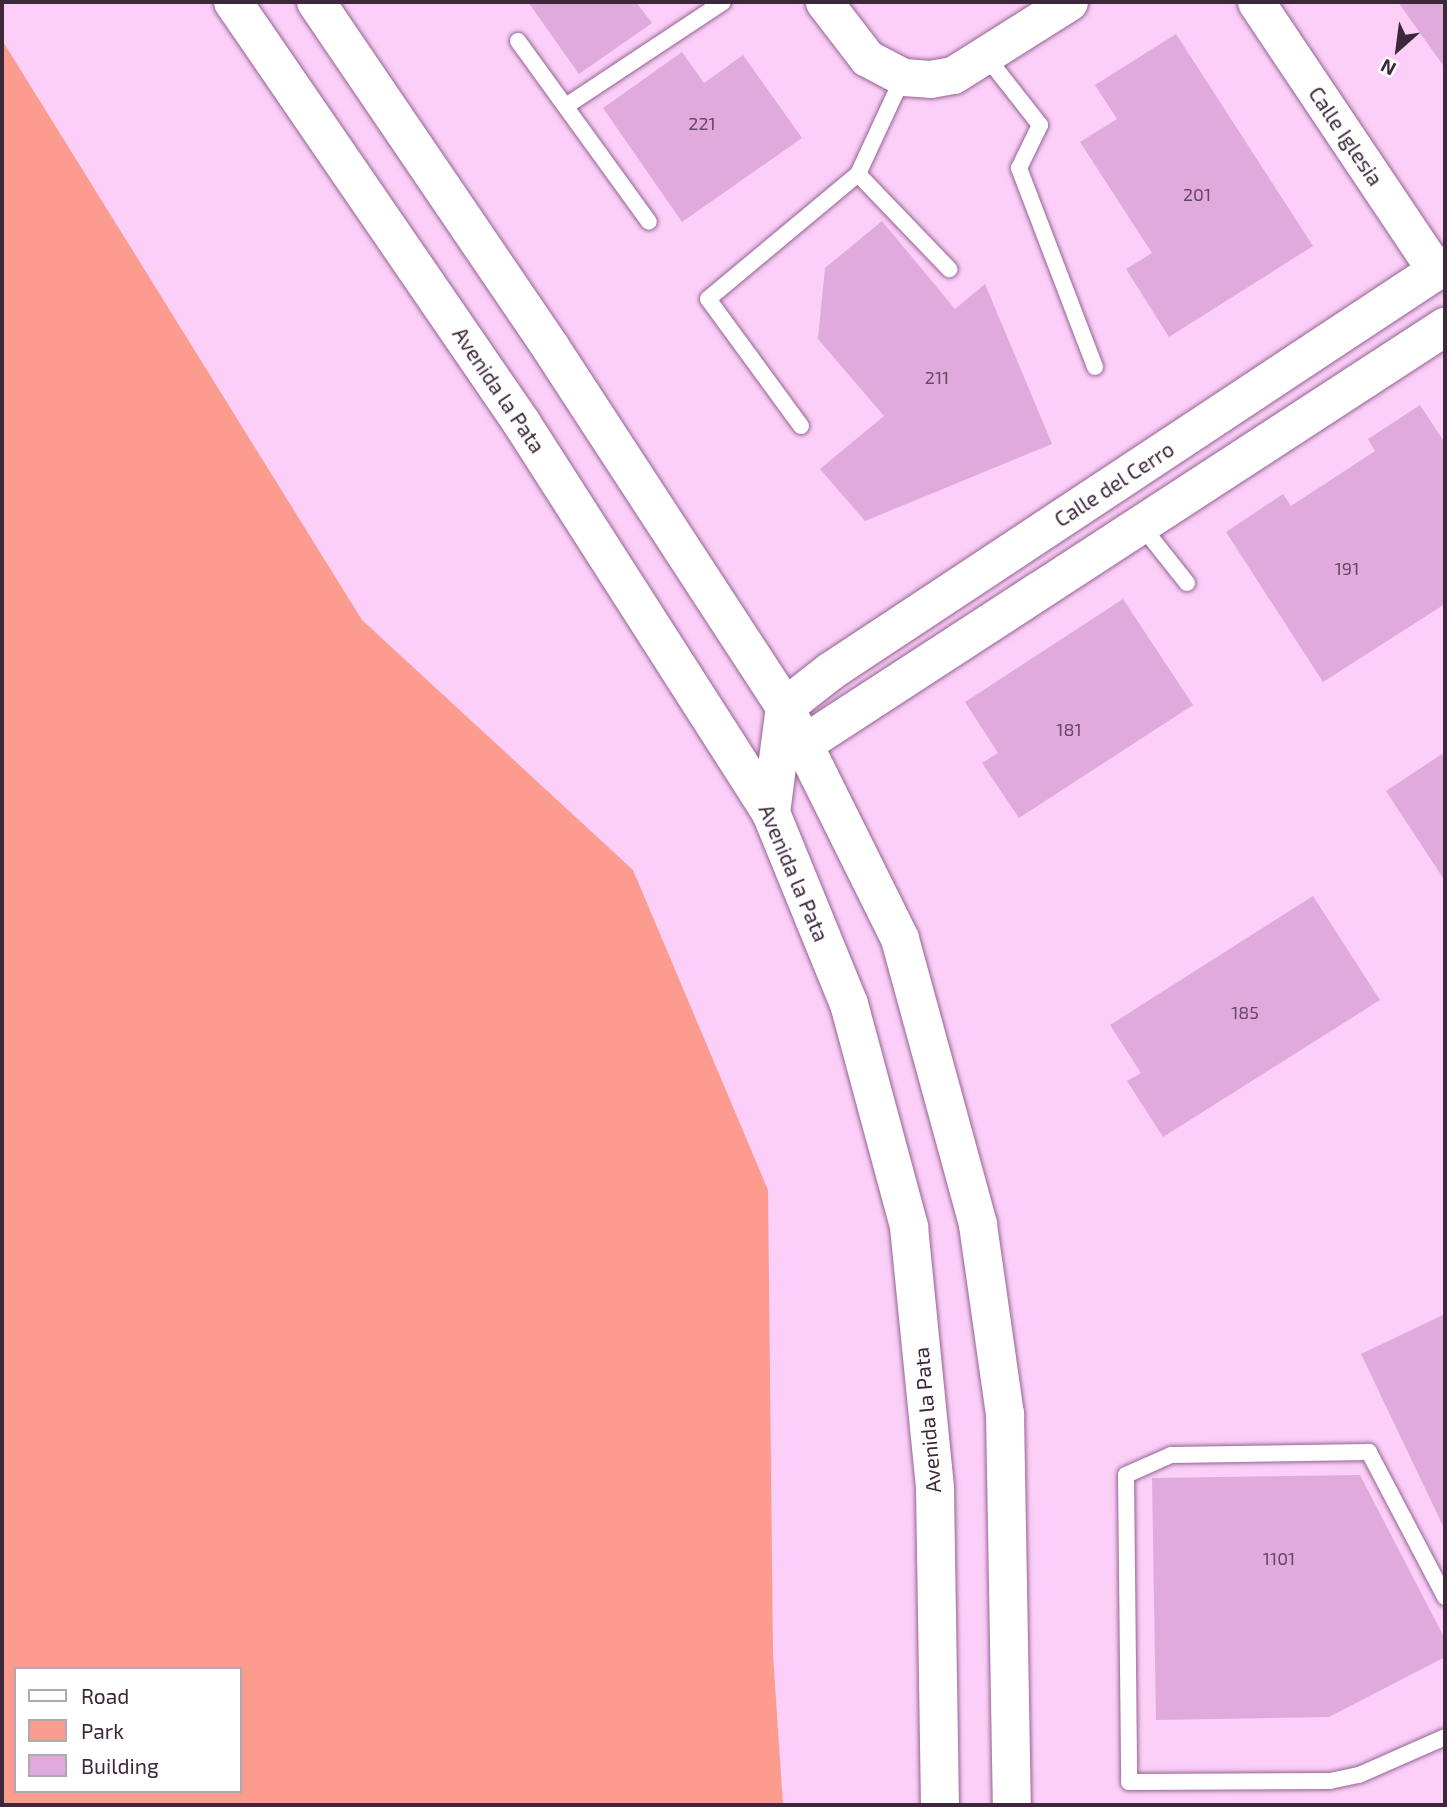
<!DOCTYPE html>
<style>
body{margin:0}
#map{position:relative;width:1447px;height:1807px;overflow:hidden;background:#fbcff8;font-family:"Exo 2",sans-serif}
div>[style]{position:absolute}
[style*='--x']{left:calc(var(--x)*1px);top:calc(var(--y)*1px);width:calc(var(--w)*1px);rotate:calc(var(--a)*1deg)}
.green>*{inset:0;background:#fb9c8f}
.building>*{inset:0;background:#e0aadc}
.roads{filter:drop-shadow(0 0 2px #956392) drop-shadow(0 0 2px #956392)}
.service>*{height:16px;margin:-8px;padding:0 8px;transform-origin:8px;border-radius:8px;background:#fff}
.tertiary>*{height:37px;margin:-18.5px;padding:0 18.5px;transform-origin:18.5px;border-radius:18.5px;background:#fff}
.secondary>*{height:38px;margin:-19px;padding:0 19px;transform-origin:19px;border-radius:19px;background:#fff}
span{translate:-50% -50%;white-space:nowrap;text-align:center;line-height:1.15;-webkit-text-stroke:7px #fff;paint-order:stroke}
.number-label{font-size:18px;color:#664863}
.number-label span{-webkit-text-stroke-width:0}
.street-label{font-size:21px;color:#3d273b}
.frame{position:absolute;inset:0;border:4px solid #3d273b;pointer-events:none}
.legend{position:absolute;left:14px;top:1667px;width:228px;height:126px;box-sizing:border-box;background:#fff;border:2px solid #b1a9b1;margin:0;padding:9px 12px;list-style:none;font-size:21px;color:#3d273b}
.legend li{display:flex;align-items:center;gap:14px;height:35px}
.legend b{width:35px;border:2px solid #b1a9b1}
.north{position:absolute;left:1363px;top:14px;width:70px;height:70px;-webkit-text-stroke:5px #fff;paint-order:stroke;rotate:208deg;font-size:19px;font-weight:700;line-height:28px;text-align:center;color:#3d273b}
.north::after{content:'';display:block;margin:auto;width:24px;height:32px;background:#3d273b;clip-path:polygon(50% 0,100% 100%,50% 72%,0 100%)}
</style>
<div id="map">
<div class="green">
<i style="clip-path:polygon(evenodd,2px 40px,362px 620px,633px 870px,768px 1190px,773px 1654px,783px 1805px,2px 1805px,2px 40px,16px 1669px,240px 1669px,240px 1791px,16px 1791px,16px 1669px)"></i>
</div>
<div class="building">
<i style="clip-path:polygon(528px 2px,636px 2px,652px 23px,579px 74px)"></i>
<i style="clip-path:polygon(1398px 2px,1445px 2px,1445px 68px)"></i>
<i style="clip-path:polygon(1176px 34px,1313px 246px,1169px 337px,1126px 269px,1152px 253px,1080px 142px,1117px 119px,1095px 85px)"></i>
<i style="clip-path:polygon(682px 52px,704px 83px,743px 55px,802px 138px,682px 222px,603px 108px)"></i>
<i style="clip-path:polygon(882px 221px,955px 309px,985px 284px,1052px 444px,865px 521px,820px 469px,884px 416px,818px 339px,825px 268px)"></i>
<i style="clip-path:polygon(1420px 405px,1445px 443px,1445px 604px,1323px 682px,1226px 532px,1283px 494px,1291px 506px,1375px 451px,1368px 439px)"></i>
<i style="clip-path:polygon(1123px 599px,1193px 705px,1019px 818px,982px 763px,998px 753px,965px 702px)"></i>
<i style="clip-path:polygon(1445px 752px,1445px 881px,1386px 791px)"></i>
<i style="clip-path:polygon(1313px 896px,1380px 1000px,1163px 1137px,1127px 1081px,1141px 1073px,1110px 1025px)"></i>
<i style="clip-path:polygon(1445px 1314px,1445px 1530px,1361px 1354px)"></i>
<i style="clip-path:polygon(1360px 1475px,1445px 1639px,1445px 1657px,1329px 1717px,1156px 1720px,1152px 1478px)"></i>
</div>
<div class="roads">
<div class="service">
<i style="--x:518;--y:41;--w:223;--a:54.1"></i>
<i style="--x:985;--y:55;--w:89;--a:51.8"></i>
<i style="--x:1040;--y:125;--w:48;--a:116"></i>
<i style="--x:1019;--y:168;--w:213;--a:69.1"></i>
<i style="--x:566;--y:106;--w:188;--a:-33.5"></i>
<i style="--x:858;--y:174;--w:132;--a:46.2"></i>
<i style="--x:801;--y:426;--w:157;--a:-126.2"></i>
<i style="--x:708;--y:299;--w:195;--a:-39.8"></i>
<i style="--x:858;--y:174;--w:107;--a:-65.1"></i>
<i style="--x:1141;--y:525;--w:74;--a:51.6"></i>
<i style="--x:1445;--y:1597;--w:164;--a:-117.7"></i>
<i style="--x:1369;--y:1452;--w:198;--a:179.1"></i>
<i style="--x:1171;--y:1455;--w:49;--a:156"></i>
<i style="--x:1126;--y:1475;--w:307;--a:89.4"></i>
<i style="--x:1129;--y:1782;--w:201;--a:-0.3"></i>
<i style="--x:1330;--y:1781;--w:30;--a:-12"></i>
<i style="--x:1359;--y:1775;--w:94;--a:-23.8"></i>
</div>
<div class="tertiary">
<i style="--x:824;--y:2;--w:71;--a:52.5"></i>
<i style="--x:867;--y:58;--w:41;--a:27.8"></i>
<i style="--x:903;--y:77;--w:27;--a:4"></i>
<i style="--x:930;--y:79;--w:23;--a:-10"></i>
<i style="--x:953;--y:75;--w:137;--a:-32.2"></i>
<i style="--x:1256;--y:2;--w:324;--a:56.2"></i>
</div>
<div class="secondary">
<i style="--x:233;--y:2;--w:509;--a:55.56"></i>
<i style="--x:521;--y:422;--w:464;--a:57.4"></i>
<i style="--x:771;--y:813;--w:206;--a:67.8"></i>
<i style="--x:849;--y:1004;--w:231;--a:74.9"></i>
<i style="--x:909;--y:1227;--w:263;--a:84.3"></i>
<i style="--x:935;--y:1489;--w:316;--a:89.1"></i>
<i style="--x:316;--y:2;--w:418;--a:55.8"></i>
<i style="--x:551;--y:348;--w:429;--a:56.9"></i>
<i style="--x:785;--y:707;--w:259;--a:63.6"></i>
<i style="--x:900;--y:939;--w:296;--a:74.7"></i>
<i style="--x:978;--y:1225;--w:191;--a:81.9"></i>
<i style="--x:1005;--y:1414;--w:391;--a:89"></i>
<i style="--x:785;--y:707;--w:58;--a:-38"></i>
<i style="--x:831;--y:671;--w:736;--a:-33.47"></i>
<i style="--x:804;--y:744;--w:765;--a:-33.05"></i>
<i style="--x:771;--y:813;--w:107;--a:-82.5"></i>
</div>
</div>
<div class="number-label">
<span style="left:702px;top:123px">221</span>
<span style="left:1197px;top:194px">201</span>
<span style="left:937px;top:377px">211</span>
<span style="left:1347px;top:568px">191</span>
<span style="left:1069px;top:729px">181</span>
<span style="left:1245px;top:1012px">185</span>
<span style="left:1279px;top:1558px">1101</span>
</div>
<div class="street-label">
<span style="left:1346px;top:136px;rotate:56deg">Calle Iglesia</span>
<span style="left:499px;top:390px;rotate:56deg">Avenida la Pata</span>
<span style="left:1114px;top:484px;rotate:-33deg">Calle del Cerro</span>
<span style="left:794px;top:873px;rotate:67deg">Avenida la Pata</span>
<span style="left:927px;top:1420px;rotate:-95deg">Avenida la Pata</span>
</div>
<div class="frame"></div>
<ul class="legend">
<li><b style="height:9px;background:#fff"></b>Road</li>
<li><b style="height:19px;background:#fb9c8f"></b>Park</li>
<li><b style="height:19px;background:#e0aadc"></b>Building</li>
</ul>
<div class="north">N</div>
</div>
